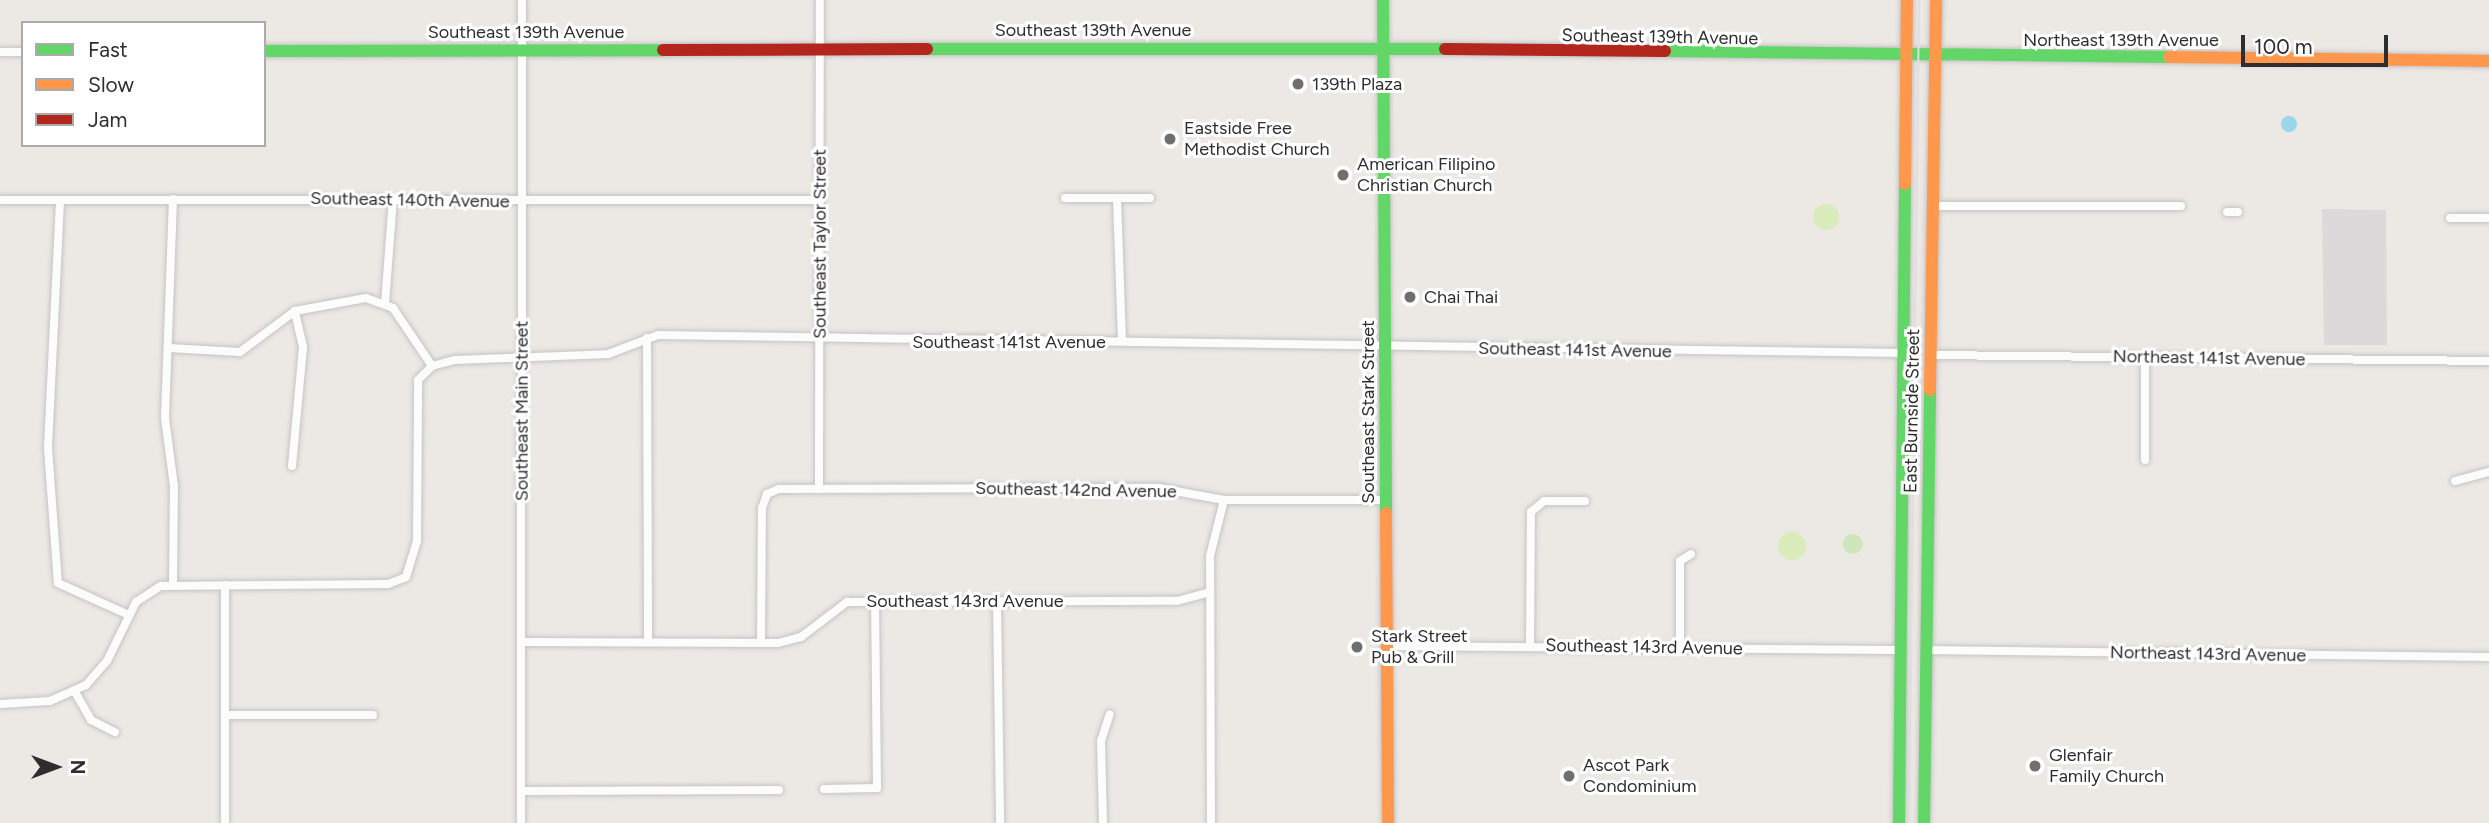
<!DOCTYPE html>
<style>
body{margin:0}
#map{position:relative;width:2489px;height:823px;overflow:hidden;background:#ece8e4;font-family:Figtree,sans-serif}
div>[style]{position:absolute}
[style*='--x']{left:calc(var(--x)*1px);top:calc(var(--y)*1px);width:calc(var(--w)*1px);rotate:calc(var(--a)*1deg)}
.industrial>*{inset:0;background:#dcd9db}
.green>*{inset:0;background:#cee6be}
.round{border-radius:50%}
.pitch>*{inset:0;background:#d9eabb}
.water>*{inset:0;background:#99d6ec}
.roads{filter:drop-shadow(0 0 2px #c5c4c5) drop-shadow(0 0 2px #c5c4c5)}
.street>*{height:8px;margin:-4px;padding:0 4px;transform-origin:4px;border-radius:4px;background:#fcfcfb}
.fast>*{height:12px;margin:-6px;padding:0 6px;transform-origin:6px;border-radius:6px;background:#63d668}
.slow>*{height:12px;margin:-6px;padding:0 6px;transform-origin:6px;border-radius:6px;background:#ff974d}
.jam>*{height:12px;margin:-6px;padding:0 6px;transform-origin:6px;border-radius:6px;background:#b3261e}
.tram>*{height:2px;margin:-1px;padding:0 1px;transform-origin:1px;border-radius:1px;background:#dfdfe1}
.dots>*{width:19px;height:19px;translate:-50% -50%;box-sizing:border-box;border:4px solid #fff;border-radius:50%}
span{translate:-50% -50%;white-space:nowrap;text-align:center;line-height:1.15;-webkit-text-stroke:6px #fff;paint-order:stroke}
.street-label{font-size:18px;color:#2e2e2e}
.poi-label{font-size:18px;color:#2e2e2e}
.left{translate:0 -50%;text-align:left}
.legend{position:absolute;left:21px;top:21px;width:245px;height:126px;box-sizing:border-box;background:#fff;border:2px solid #ababab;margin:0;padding:9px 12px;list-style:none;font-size:21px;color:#2e2e2e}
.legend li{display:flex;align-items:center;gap:14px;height:35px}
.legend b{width:35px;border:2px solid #ababab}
.north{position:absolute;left:21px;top:732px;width:70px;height:70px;-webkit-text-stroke:5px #fff;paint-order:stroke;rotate:90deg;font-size:19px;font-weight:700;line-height:28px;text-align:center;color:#2e2e2e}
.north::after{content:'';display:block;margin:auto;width:24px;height:32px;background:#2e2e2e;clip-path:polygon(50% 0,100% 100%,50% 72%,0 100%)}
.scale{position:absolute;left:2241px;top:35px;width:147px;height:32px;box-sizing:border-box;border:4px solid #2e2e2e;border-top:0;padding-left:9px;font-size:21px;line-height:24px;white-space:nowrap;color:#2e2e2e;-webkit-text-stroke:5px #fff;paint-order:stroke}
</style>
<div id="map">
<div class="industrial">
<i style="clip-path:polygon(2322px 209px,2386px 210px,2387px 345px,2324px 345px)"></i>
</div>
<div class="green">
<i class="round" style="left:1843px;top:534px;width:20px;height:20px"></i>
</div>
<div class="pitch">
<i class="round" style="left:1813px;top:204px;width:26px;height:26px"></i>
<i class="round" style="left:1778px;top:532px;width:28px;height:28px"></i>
</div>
<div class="water">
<i class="round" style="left:2281px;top:116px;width:16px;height:16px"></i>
</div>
<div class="roads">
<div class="street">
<i style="--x:0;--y:52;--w:23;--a:0"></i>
<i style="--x:1065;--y:198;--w:85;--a:0"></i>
<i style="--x:1117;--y:198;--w:143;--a:88"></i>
<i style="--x:173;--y:199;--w:219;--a:92.1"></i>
<i style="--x:165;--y:418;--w:69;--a:82.5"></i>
<i style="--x:174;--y:486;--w:98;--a:90.6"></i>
<i style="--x:0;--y:200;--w:820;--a:0"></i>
<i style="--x:60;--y:201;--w:247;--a:92.8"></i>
<i style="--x:48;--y:448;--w:135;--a:85.8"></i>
<i style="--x:58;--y:583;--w:78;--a:24.3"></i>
<i style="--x:1934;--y:206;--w:247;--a:0"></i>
<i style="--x:2227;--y:212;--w:11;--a:0"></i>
<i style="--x:2450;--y:218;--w:39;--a:0"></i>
<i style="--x:385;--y:303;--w:104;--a:-85.6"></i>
<i style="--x:647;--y:338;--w:303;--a:89.8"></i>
<i style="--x:169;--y:348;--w:71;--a:3.2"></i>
<i style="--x:240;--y:352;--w:69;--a:-36.7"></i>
<i style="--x:295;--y:311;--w:72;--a:-10.4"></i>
<i style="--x:366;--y:298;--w:29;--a:20"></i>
<i style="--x:393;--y:308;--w:70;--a:56.1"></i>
<i style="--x:1930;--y:355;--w:559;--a:0.61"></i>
<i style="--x:2145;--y:358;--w:102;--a:90"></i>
<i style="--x:292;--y:466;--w:120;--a:-84.7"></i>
<i style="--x:303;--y:347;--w:37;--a:-103"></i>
<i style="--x:2455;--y:481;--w:35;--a:-15"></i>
<i style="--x:819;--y:489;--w:489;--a:-89.9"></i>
<i style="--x:997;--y:601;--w:222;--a:89.2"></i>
<i style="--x:521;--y:642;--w:257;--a:0.2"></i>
<i style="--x:778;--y:643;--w:24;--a:-15"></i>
<i style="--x:801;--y:637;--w:58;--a:-37.3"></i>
<i style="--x:847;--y:602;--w:330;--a:-0.2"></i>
<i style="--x:1177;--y:601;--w:34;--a:-15"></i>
<i style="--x:761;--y:643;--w:135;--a:-89.6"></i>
<i style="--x:762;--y:508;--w:15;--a:-70"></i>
<i style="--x:767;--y:494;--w:13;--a:-23"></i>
<i style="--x:779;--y:489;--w:380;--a:-0.2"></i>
<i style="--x:1159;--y:488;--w:66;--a:10.5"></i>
<i style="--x:1224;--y:500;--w:161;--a:0"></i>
<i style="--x:1386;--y:646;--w:515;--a:0.45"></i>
<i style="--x:1530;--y:646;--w:134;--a:-89.6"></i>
<i style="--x:1531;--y:512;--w:17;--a:-40"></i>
<i style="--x:1544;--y:501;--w:41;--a:0"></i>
<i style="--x:1680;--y:647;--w:86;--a:-90"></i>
<i style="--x:1680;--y:561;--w:13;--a:-32"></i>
<i style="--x:1926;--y:650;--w:563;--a:0.71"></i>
<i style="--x:75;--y:692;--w:32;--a:60"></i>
<i style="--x:91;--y:720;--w:27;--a:27"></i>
<i style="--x:0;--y:704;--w:50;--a:-3.4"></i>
<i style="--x:50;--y:701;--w:39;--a:-24"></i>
<i style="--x:86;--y:685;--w:32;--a:-49"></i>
<i style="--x:107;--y:661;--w:66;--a:-63.8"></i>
<i style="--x:136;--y:602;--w:30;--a:-33"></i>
<i style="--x:161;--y:586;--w:227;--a:-0.5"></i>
<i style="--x:388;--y:584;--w:19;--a:-21"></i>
<i style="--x:406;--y:577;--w:38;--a:-73"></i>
<i style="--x:417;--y:541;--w:161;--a:-89.6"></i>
<i style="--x:418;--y:380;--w:20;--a:-45"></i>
<i style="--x:432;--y:366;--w:24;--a:-15"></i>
<i style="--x:455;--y:360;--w:153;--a:-2.2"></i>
<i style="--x:608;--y:354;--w:53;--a:-20.8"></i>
<i style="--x:658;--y:335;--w:1247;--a:0.83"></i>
<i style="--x:226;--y:715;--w:147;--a:0"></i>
<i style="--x:824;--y:789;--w:53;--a:-1.1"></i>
<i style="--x:877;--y:788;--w:187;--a:-90.6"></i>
<i style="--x:521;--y:791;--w:258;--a:-0.2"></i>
<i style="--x:225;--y:823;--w:238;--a:-90"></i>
<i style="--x:521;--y:823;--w:823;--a:-89.93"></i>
<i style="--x:1103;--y:823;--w:82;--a:-91.4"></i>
<i style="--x:1101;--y:741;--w:28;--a:-72"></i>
<i style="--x:1211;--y:823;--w:267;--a:-90.2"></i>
<i style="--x:1210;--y:556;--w:58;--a:-76"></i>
</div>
<div class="fast">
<i style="--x:1383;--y:0;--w:513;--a:89.66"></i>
<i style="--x:927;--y:49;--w:518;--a:0"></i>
<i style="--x:264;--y:51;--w:399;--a:-0.1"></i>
<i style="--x:1665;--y:51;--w:504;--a:0.68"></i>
<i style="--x:1899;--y:823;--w:639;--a:-89.46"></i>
<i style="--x:1924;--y:823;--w:433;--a:-89.2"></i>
</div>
<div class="slow">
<i style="--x:2169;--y:57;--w:320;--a:0.7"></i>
<i style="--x:1905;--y:184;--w:184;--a:-89.4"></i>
<i style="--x:1930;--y:390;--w:390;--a:-89.1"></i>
<i style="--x:1386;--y:513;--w:310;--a:89.6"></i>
</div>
<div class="jam">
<i style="--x:1445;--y:49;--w:220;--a:0.5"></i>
<i style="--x:663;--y:50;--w:264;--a:-0.2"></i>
</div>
</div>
<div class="tram">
<i style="--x:1909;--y:823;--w:823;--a:-89.3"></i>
</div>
<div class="dots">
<i style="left:1298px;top:84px;background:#706f6e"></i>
<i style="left:1170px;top:139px;background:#706f6e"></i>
<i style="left:1343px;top:175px;background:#706f6e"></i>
<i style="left:1410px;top:297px;background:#706f6e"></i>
<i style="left:1357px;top:647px;background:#706f6e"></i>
<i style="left:2035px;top:766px;background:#706f6e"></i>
<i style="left:1569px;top:776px;background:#706f6e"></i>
</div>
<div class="street-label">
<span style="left:1093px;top:30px">Southeast 139th Avenue</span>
<span style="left:526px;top:32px">Southeast 139th Avenue</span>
<span style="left:1660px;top:37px;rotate:1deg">Southeast 139th Avenue</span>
<span style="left:2121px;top:40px">Northeast 139th Avenue</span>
<span style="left:410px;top:200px;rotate:1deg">Southeast 140th Avenue</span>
<span style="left:820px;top:244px;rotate:-90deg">Southeast Taylor Street</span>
<span style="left:1009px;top:342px">Southeast 141st Avenue</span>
<span style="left:1575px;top:350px;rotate:1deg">Southeast 141st Avenue</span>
<span style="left:2209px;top:358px;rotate:1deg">Northeast 141st Avenue</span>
<span style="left:522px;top:411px;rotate:-90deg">Southeast Main Street</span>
<span style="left:1912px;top:411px;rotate:-89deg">East Burnside Street</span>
<span style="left:1368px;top:412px;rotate:-90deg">Southeast Stark Street</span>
<span style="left:1076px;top:490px;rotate:1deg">Southeast 142nd Avenue</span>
<span style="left:965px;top:601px">Southeast 143rd Avenue</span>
<span style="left:1644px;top:647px;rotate:1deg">Southeast 143rd Avenue</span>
<span style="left:2208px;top:654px;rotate:1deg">Northeast 143rd Avenue</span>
</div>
<div class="poi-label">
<span class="left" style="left:1312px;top:84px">139th Plaza</span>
<span class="left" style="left:1184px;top:139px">Eastside Free<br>Methodist Church</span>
<span class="left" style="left:1357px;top:175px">American Filipino<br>Christian Church</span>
<span class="left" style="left:1424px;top:297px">Chai Thai</span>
<span class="left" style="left:1371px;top:647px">Stark Street<br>Pub &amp; Grill</span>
<span class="left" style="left:2049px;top:766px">Glenfair<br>Family Church</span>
<span class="left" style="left:1583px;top:776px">Ascot Park<br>Condominium</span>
</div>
<ul class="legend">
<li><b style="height:9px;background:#63d668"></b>Fast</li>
<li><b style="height:9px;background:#ff974d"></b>Slow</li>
<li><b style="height:9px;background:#b3261e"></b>Jam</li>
</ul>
<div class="north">N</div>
<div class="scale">100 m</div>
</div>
